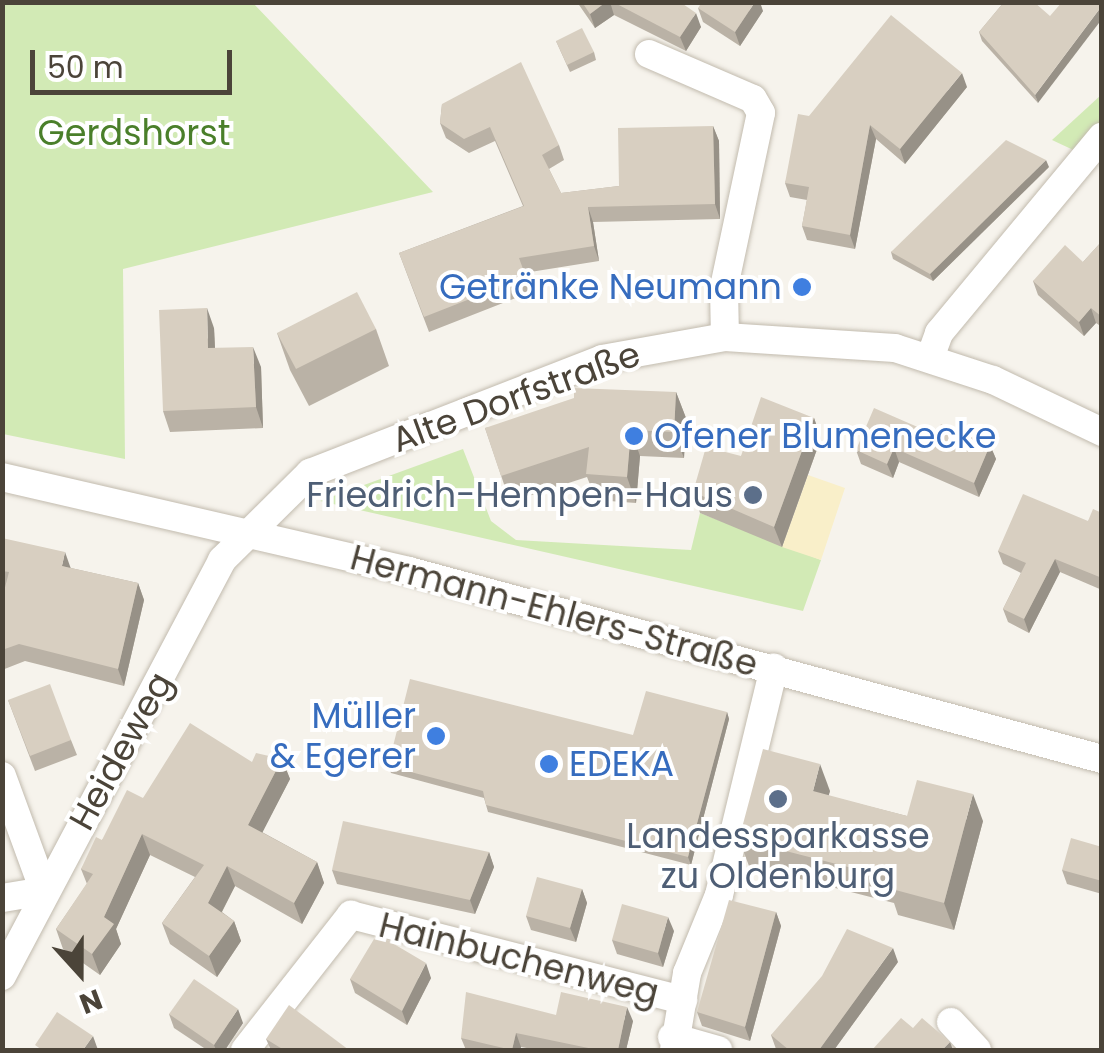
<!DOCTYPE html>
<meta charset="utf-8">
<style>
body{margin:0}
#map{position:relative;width:1104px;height:1053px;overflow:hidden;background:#f6f3ec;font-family:Poppins,sans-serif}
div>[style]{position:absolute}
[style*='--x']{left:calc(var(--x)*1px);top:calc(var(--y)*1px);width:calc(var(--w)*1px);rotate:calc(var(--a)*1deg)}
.green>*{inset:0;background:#d2eab5}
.sand>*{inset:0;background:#f9efc9}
.roads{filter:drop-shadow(0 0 2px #c2bbae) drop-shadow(0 0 2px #c2bbae)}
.minor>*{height:28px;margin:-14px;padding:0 14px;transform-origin:14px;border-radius:14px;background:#fff}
.wall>*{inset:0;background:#bab2a6}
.shaded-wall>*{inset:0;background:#979187}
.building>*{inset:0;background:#d8cfc1}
.dots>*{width:28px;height:28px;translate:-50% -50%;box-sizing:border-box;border:5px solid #fff;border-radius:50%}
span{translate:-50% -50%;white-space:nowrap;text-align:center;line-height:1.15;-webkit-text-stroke:8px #fff;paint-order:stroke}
.park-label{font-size:35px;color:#4a7f2a}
.shop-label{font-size:35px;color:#366cbe}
.right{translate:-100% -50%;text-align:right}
.left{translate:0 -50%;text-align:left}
.street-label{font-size:35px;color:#4b4439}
.service-label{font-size:35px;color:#4e5e75}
.frame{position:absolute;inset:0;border:5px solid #4b4439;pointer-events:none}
.north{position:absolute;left:30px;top:923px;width:100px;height:100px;-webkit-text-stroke:8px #fff;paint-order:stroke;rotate:159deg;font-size:28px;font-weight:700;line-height:40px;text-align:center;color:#4b4439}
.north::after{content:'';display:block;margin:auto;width:35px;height:45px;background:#4b4439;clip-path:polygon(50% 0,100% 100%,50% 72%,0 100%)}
.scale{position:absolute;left:30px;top:50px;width:202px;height:45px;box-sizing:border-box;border:5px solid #4b4439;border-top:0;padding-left:12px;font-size:30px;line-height:35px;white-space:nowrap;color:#4b4439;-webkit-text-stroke:8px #fff;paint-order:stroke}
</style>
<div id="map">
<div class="green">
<i style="clip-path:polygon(2px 3px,253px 3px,433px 192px,123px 269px,125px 459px,3px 434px)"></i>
<i style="clip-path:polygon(1101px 95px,1101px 163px,1052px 140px)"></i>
<i style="clip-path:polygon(463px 449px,491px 521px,516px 540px,691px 550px,700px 513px,821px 560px,803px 611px,320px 501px)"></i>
</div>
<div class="sand">
<i style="clip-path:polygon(808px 475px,845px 488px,821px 560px,782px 547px)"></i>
</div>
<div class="roads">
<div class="minor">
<i style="--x:649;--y:54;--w:113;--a:23.4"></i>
<i style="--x:753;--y:99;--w:16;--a:60"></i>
<i style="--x:761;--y:113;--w:178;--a:102"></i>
<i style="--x:724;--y:287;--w:50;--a:88.9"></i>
<i style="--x:930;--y:358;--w:27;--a:-70"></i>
<i style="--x:939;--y:333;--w:255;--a:-50.3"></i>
<i style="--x:2;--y:477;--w:418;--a:13"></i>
<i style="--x:409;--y:571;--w:718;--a:15.18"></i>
<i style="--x:2;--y:776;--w:122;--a:69.9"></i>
<i style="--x:44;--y:891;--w:43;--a:170.5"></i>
<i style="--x:2;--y:976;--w:471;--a:-62.1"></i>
<i style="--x:222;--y:560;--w:124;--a:-44.7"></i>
<i style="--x:310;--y:473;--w:313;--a:-21.3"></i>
<i style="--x:602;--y:359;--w:125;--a:-10.1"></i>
<i style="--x:725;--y:337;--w:170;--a:3.7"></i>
<i style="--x:895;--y:348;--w:103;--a:18.1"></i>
<i style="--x:993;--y:380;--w:121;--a:25.5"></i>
<i style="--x:951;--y:1022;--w:38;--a:47"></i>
<i style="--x:672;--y:1037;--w:48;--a:15.8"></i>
<i style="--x:245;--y:1050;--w:172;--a:-51.9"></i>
<i style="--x:351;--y:915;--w:343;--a:14.4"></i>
<i style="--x:674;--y:1050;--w:78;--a:-80.4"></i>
<i style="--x:687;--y:973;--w:84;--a:-67.7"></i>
<i style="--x:719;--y:895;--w:234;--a:-76.4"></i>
</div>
</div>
<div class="wall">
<i style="clip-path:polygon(577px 2px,680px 2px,701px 27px,686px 51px,614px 15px,595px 28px)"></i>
<i style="clip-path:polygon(1004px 2px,1038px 103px,982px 41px,979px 32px)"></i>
<i style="clip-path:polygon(698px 8px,763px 11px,740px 46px,703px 22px)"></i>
<i style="clip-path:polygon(556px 41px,594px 52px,596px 60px,570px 72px)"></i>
<i style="clip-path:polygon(967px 87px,905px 164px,876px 139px,855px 249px,807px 240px,802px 226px,807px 200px,790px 197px,785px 183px,809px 116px)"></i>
<i style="clip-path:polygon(442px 104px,559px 145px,564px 160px,549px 169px,561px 193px,619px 186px,713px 126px,719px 141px,720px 219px,593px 222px,599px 261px,524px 273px,531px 292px,429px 332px,399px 253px,523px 206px,495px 141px,469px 153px,446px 138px,440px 123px)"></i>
<i style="clip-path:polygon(1049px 167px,933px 281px,893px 259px,891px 252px)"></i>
<i style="clip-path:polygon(1102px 241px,1102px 327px,1096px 323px,1084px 336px,1038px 295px,1033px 281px,1083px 262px)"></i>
<i style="clip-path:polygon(214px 328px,215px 348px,261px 367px,263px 428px,170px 432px,163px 411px)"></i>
<i style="clip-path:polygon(376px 329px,389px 366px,309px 406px,290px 370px,277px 333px)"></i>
<i style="clip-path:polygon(676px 392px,686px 418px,684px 458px,640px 456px,636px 503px,596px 500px,587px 477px,510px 502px,485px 428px)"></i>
<i style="clip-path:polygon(814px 418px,821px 438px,782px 547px,700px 513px,693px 492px,741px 456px)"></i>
<i style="clip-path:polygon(936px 435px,990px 445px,996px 459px,979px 497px,899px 462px,893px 478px,861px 464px,856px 450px)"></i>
<i style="clip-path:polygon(1102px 513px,1102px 590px,1060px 572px,1029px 633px,1008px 622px,1003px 609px,1021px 573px,1003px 564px,998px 551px,1088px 521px)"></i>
<i style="clip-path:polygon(2px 538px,71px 568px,138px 583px,144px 600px,124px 686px,25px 661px,2px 670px,2px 599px,5px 587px,2px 587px)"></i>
<i style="clip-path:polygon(8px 700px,71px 740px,77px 755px,35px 771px)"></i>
<i style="clip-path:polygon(727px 712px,729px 719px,691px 865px,488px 812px,484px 798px,391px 773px,388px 766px,633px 735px)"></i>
<i style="clip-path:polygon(282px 759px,290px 779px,262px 832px,317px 862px,324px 883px,302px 924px,235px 886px,222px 912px,234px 921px,241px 941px,217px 977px,170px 944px,162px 923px,195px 877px,150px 855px,116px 929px,121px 944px,100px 975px,63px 949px,56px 929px,87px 884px,81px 869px,102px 840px,143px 798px,252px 762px)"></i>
<i style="clip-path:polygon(830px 791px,828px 796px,907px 816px,983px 821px,954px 930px,898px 915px,894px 903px,749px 866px,739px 839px)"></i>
<i style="clip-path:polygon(1102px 847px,1102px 894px,1067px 884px,1062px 870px)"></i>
<i style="clip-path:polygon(489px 852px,494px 867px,475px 914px,337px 884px,332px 870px)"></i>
<i style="clip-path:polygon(582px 889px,587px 903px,576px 942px,531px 930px,526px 916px)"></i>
<i style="clip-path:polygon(776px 912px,781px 926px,750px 1041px,702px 1026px,697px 1012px)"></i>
<i style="clip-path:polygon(674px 931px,663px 967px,617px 954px,612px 940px)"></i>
<i style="clip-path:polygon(898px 962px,834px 1050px,778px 1050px,776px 1049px,771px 1035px)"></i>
<i style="clip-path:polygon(431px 978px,407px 1025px,355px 993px,350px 979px)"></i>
<i style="clip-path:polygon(169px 1014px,243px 1023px,225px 1050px,207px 1050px,174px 1028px)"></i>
<i style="clip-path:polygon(556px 1015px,633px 1021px,626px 1050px,538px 1050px,521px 1047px,520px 1050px,466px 1050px,461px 1038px)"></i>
<i style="clip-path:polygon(266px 1039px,349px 1050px,271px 1050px)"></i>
</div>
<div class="shaded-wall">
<i style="clip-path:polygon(606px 2px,610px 2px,614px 15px,595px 28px,590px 14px)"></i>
<i style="clip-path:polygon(755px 2px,760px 2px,763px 11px,740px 46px,735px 32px)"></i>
<i style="clip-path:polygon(1101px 7px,1102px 19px,1038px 103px,1035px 95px)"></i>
<i style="clip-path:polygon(696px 13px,701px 27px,686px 51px,680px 37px)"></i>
<i style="clip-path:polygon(962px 73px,967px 87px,905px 164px,900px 149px)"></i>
<i style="clip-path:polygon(870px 125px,876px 139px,855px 249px,850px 235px)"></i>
<i style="clip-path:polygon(713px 126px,719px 141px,720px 219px,715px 204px)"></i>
<i style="clip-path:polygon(1046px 160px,1049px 167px,933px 281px,930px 274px)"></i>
<i style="clip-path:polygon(588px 207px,593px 222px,599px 261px,594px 246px)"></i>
<i style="clip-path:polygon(207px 308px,214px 328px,216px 369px,208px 348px)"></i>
<i style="clip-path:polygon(1091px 308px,1096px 323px,1084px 336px,1079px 322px)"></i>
<i style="clip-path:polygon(253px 347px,261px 367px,263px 428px,256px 407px)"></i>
<i style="clip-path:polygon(676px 392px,686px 418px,684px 458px,674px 432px)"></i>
<i style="clip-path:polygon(814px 418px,821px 438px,782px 547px,774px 527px)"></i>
<i style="clip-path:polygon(631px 430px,640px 456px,636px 503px,627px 477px)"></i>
<i style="clip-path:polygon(990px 445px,996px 459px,979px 497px,974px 483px)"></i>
<i style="clip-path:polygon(894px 448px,899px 462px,893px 478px,887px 464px)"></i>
<i style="clip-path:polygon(65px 552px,71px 569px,62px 566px)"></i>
<i style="clip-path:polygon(1055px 559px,1060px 572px,1029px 633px,1024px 619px)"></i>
<i style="clip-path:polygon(138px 583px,144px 600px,124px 686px,118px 669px)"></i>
<i style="clip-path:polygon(727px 712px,729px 719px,691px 865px,688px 857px)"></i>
<i style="clip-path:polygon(282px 759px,290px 779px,256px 845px,248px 825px)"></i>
<i style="clip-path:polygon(820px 764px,830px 791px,822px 818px,813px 791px)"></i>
<i style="clip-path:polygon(973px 794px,983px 821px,954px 930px,944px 903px)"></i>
<i style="clip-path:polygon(142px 834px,150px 855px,116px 929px,121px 944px,100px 975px,92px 954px,104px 917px)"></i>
<i style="clip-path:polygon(489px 852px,494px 867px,475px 914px,470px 900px)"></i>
<i style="clip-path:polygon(317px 862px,324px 883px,302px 924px,294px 903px)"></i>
<i style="clip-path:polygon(227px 866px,235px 886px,216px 923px,208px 903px)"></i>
<i style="clip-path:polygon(582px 889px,587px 903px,576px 942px,570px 928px)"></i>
<i style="clip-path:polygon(776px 912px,781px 926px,750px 1041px,745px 1027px)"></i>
<i style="clip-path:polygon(668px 917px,674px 931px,663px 967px,658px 953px)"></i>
<i style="clip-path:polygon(234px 921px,241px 941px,217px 977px,209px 956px)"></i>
<i style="clip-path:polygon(893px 948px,898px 962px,834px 1050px,819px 1050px)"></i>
<i style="clip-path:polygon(426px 963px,431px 978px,407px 1025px,402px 1011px)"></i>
<i style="clip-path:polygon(627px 1007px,633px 1021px,626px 1050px,618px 1050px)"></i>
<i style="clip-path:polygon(238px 1009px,243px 1023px,225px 1050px,216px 1050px,214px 1045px)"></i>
<i style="clip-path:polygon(516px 1033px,521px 1047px,520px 1050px,512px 1050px)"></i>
<i style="clip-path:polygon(93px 1036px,98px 1050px,83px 1050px)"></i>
<i style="clip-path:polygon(950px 1042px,953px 1050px,942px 1050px)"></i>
</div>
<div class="building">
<i style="clip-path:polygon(582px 2px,606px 2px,590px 14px)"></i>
<i style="clip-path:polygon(613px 2px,680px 2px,696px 13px,680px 37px)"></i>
<i style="clip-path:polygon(702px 2px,755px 2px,735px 32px,698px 8px)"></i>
<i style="clip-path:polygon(1004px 2px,1034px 2px,1050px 16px,1062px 2px,1096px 2px,1101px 7px,1035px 95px,979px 32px)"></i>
<i style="clip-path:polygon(891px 15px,962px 73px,900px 149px,870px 125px,850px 235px,802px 226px,809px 187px,785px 183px,798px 114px,809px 116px)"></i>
<i style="clip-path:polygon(582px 28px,594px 52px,567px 65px,556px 41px)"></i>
<i style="clip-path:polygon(521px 62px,559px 145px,542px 155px,561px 193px,619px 186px,618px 128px,713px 126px,715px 204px,588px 207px,594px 246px,519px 258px,526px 277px,424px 317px,399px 253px,524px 206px,490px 127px,464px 139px,440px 123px,442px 104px)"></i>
<i style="clip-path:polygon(1006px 140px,1046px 160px,930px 274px,891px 252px)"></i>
<i style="clip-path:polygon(1102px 241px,1102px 317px,1091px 308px,1079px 322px,1033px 281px,1065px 245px,1083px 262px)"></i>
<i style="clip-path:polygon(357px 292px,376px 329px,296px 369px,277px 333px)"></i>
<i style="clip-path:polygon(207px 308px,208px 348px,253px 347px,256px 407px,163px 411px,159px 310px)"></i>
<i style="clip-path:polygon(574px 388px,676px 392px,674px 432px,631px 430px,627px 477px,586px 474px,589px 447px,501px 476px,485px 428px,574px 398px)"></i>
<i style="clip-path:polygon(761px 397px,814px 418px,774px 527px,693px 492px,706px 447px,741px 456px)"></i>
<i style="clip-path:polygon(874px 408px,936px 435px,941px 424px,990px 445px,974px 483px,894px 448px,887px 464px,856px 450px)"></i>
<i style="clip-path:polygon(1023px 494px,1088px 521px,1093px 509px,1102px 513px,1102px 578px,1055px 559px,1024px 619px,1003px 609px,1026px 563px,998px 551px)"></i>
<i style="clip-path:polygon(2px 538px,65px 552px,62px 566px,138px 583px,118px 669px,19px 644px,2px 650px,2px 599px,9px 572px,2px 571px)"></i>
<i style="clip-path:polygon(410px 679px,633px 735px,646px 691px,727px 712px,688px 857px,486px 805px,483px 791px,388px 766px)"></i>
<i style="clip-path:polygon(50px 684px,71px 740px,30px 756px,8px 700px)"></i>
<i style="clip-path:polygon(190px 723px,252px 762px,256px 753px,282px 759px,248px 825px,317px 862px,294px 903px,227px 866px,208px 903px,234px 921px,209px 956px,162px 923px,204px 865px,142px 834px,104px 917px,114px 924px,92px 954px,56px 929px,93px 874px,81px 869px,96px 837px,102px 840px,127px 790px,143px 798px)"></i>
<i style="clip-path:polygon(763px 749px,820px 764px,813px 791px,907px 816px,917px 780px,973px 794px,944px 903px,888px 888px,891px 878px,739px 839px)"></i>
<i style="clip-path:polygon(343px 821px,489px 852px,470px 900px,332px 870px)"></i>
<i style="clip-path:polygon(1071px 838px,1102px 847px,1102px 881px,1062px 870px)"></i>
<i style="clip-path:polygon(537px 877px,582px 889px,570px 928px,526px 916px)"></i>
<i style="clip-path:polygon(729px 900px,776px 912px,745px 1027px,697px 1012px)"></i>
<i style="clip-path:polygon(622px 904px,668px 917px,658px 953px,612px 940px)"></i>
<i style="clip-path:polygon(847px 929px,893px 948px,819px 1050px,789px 1050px,771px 1035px,822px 976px)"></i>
<i style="clip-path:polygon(377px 934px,426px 963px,402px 1011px,350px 979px)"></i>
<i style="clip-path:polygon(194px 979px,238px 1009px,214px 1045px,169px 1014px)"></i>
<i style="clip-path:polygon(466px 992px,556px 1015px,561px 992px,627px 1007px,618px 1050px,598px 1050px,516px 1033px,512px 1050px,461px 1038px)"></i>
<i style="clip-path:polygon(289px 1005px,349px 1050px,284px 1050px,266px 1039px)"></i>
<i style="clip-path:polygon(57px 1012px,93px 1036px,83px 1050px,42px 1050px,35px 1045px)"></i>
<i style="clip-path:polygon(901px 1018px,913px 1028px,922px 1018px,950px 1042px,942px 1050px,872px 1050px)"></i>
</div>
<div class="dots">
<i style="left:802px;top:287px;background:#3f7fe0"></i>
<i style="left:634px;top:436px;background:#3f7fe0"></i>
<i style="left:753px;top:495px;background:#5c6f8a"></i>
<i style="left:436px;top:736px;background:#3f7fe0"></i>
<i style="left:549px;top:764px;background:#3f7fe0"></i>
<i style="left:778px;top:799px;background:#5c6f8a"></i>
</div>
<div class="park-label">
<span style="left:134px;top:133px">Gerdshorst</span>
</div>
<div class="shop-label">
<span class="right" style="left:782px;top:287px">Getränke Neumann</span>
<span class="left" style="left:654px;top:436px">Ofener Blumenecke</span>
<span class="right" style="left:416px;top:736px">Müller<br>&amp; Egerer</span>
<span class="left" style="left:569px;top:764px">EDEKA</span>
</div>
<div class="street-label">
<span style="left:516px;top:397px;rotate:-20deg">Alte Dorfstraße</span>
<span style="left:554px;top:611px;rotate:15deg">Hermann-Ehlers-Straße</span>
<span style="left:121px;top:751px;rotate:-61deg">Heideweg</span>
<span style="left:519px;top:959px;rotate:14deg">Hainbuchenweg</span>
</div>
<div class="service-label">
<span class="right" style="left:733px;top:495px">Friedrich-Hempen-Haus</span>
<span style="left:778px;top:856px">Landessparkasse<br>zu Oldenburg</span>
</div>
<div class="frame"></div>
<div class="north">N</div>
<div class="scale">50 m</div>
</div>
